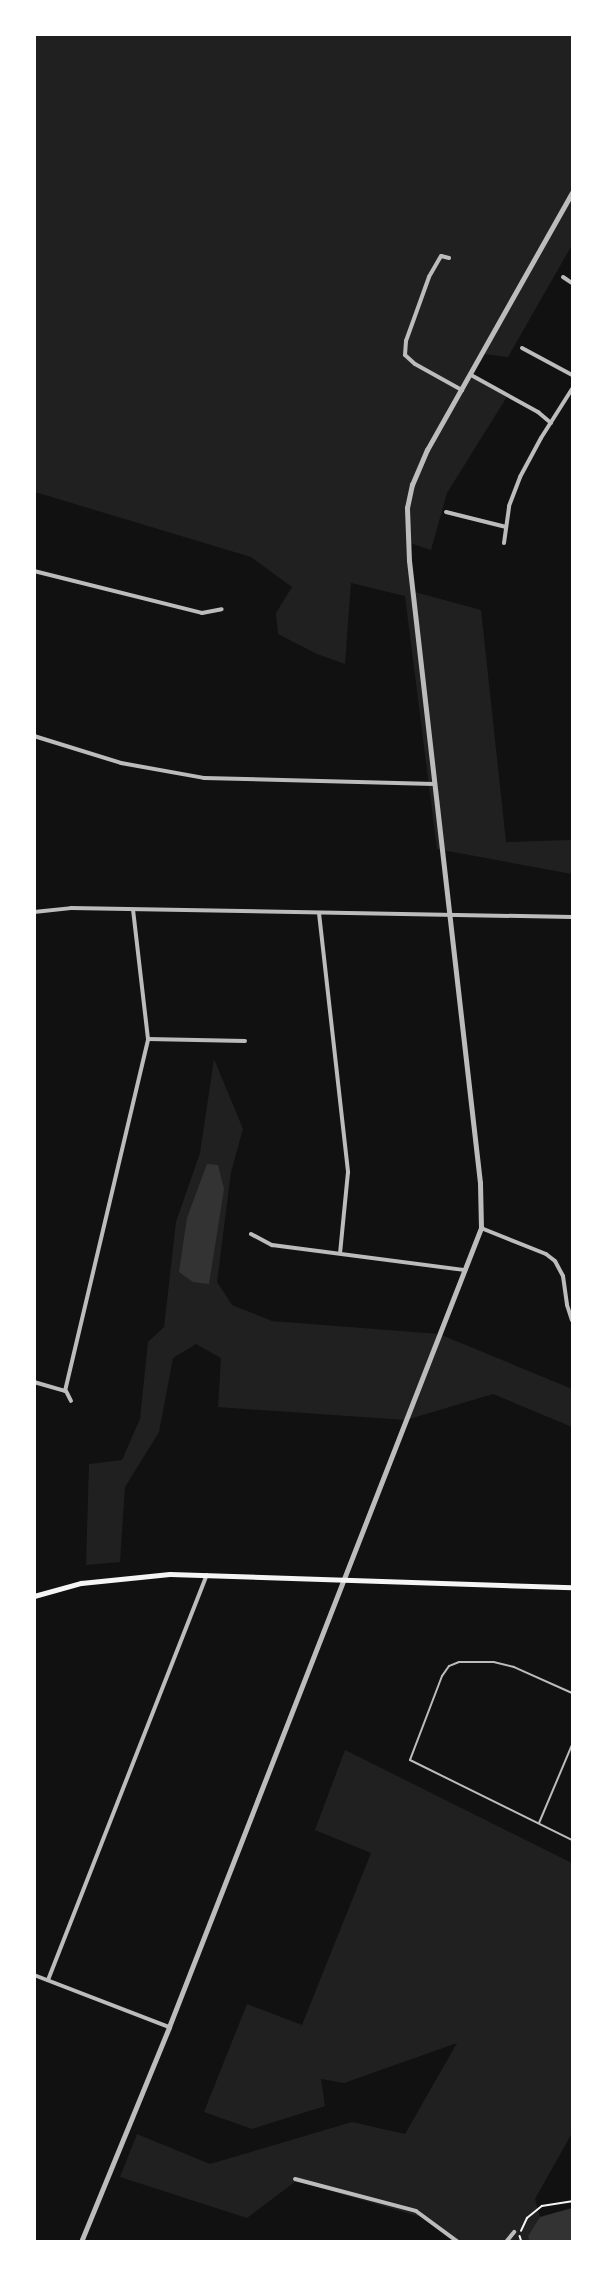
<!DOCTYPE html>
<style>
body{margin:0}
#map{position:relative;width:607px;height:2276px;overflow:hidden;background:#111;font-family:"Archivo Narrow",sans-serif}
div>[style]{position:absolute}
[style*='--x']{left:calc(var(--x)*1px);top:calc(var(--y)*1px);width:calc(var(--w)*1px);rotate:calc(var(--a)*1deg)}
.green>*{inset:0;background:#202020}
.water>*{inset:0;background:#333}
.path>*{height:1.5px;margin:-0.75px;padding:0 0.75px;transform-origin:0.75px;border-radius:0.75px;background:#f5f5f5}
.service>*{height:2px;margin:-1px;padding:0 1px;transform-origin:1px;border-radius:1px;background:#bcbcbc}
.minor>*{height:4px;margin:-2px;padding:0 2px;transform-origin:2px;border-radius:2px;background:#bcbcbc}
.tertiary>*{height:4.5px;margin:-2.25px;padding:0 2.25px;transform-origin:2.25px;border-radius:2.25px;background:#bcbcbc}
.secondary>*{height:5px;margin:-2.5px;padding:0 2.5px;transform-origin:2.5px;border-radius:2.5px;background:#f5f5f5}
span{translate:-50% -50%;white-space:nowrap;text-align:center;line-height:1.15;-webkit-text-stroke:6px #fff;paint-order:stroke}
.frame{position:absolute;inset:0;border:36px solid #fff;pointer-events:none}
</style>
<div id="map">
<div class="green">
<i style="clip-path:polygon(34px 35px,572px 35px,572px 245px,508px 357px,483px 354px,472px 374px,508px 395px,447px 493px,431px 550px,407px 542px,411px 591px,481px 610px,506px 842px,572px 840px,572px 874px,437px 849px,405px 596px,351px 583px,345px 664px,317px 654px,278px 634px,276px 613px,292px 587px,251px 557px,35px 492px)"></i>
<i style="clip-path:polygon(214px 1059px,243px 1129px,231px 1172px,217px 1282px,232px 1305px,272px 1321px,439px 1334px,572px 1389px,572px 1427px,493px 1394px,406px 1420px,218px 1407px,221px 1358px,196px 1344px,173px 1358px,159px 1432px,125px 1487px,120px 1562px,86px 1565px,89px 1464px,122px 1460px,140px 1419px,148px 1342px,164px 1327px,176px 1222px,200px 1153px)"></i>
<i style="clip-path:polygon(345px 1750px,572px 1863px,572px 2133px,535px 2199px,540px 2217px,528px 2236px,530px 2241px,455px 2241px,421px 2217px,296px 2181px,247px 2218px,120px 2177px,137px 2134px,210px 2164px,352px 2122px,405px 2134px,457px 2043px,344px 2083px,321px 2079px,325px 2106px,252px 2129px,204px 2112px,247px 2004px,302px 2025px,371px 1853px,315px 1830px)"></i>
</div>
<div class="water">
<i style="clip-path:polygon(207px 1164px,218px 1165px,224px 1189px,209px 1284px,193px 1282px,179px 1272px,187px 1218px)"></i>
<i style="clip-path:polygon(572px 2208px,572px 2241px,529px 2240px,528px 2236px,540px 2217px)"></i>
</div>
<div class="path">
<i style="--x:521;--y:2231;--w:14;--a:-65"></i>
<i style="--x:527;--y:2218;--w:19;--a:-39"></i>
<i style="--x:542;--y:2206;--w:30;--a:-9"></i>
<i style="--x:520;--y:2236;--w:6;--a:72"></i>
</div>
<div class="service">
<i style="--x:572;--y:1693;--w:64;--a:-155.9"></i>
<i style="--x:514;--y:1667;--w:21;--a:-166"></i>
<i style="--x:494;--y:1662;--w:35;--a:180"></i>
<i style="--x:459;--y:1662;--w:11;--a:158"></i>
<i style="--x:449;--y:1666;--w:12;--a:125"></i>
<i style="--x:442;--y:1676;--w:90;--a:110.9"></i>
<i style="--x:410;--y:1760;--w:181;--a:26.3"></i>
<i style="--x:539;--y:1823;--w:85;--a:-67.1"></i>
</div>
<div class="minor">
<i style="--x:449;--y:258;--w:8;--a:-166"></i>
<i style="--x:441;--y:256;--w:24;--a:120"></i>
<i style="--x:429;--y:277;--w:68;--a:109.8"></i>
<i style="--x:406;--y:341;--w:14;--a:94"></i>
<i style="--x:405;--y:355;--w:13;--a:42"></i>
<i style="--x:415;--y:364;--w:54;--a:29"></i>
<i style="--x:563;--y:277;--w:11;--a:34"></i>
<i style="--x:522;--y:348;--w:57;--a:28.4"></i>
<i style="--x:471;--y:375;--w:77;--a:28.9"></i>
<i style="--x:538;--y:412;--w:17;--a:40"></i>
<i style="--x:446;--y:512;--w:62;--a:14"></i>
<i style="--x:504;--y:543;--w:37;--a:-82"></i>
<i style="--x:509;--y:506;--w:31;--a:-69"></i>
<i style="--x:520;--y:477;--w:44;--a:-61.7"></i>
<i style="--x:541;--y:438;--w:58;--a:-57.7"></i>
<i style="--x:34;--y:571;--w:173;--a:14"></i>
<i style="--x:202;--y:613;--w:20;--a:-11"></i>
<i style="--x:34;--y:736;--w:91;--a:17.2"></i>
<i style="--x:121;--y:763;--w:84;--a:10.2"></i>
<i style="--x:204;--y:778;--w:230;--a:1.5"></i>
<i style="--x:34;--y:912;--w:37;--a:-6"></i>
<i style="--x:71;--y:908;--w:501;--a:1.03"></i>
<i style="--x:319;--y:913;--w:261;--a:83.6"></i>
<i style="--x:348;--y:1172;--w:81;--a:95.6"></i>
<i style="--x:148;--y:1039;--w:97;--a:1.2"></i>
<i style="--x:481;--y:1228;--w:70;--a:21.8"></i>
<i style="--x:546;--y:1254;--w:11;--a:38"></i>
<i style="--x:555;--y:1261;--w:17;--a:62"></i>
<i style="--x:563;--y:1276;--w:29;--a:82"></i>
<i style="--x:567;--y:1305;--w:16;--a:72"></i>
<i style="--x:251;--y:1234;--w:24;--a:28"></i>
<i style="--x:272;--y:1245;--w:195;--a:7.4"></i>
<i style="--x:34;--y:1382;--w:32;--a:16"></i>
<i style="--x:65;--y:1391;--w:362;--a:-76.7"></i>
<i style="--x:148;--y:1039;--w:130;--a:-96.6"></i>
<i style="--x:66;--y:1391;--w:11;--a:63"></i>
<i style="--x:34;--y:1975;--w:145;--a:21.1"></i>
<i style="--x:48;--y:1980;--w:435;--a:-68.6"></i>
<i style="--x:295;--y:2179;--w:125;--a:14.8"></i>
<i style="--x:416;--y:2211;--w:52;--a:36.4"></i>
<i style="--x:506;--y:2242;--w:13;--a:-51"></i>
</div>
<div class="tertiary">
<i style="--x:81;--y:2242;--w:232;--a:-67.7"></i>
<i style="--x:169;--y:2027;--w:858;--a:-68.67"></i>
<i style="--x:481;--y:1228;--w:45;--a:-91.3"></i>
<i style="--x:480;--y:1183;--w:626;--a:-96.51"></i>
<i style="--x:409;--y:561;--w:53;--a:-92.2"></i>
<i style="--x:407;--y:508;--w:24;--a:-78"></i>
<i style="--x:412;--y:485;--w:38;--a:-67"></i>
<i style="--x:427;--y:450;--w:295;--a:-60.6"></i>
</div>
<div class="secondary">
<i style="--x:34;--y:1596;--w:49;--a:-15.5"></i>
<i style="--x:81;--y:1583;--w:89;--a:-5.8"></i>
<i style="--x:170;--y:1574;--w:402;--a:1.9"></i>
</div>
<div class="frame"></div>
</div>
